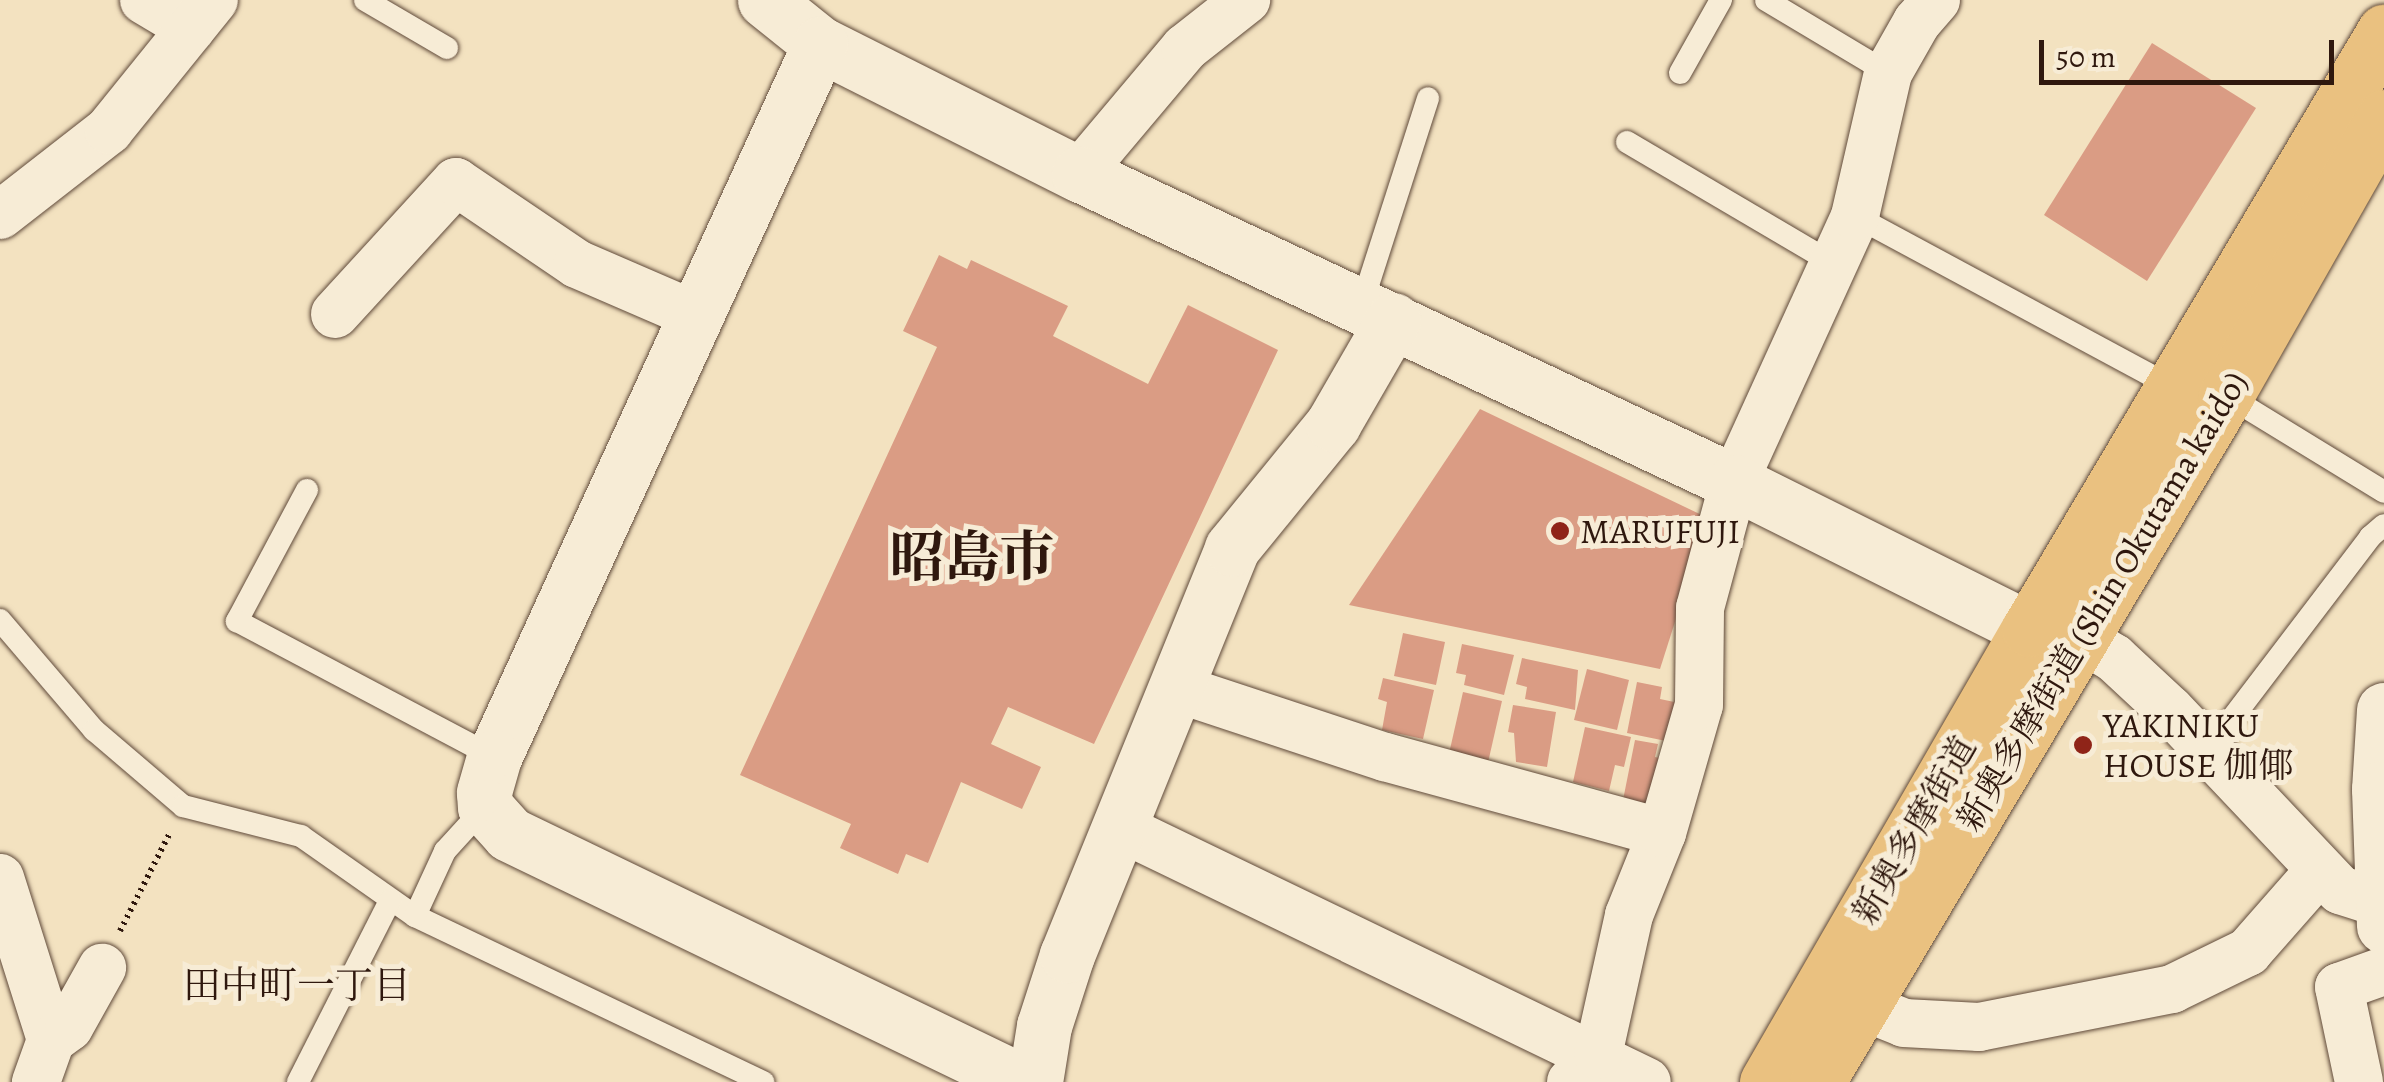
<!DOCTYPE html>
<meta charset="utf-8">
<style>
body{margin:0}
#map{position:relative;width:2384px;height:1082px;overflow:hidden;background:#f3e2c0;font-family:Alegreya,"Noto Serif JP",serif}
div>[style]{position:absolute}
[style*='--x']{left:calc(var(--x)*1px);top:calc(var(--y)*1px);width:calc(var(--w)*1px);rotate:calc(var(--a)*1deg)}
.building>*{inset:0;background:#da9c84}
.path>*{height:6px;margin-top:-3px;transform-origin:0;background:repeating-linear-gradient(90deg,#2f180e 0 2.5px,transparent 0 7.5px)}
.roads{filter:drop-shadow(0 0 2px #604a3a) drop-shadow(0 0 2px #604a3a)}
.service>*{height:22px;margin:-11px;padding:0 11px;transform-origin:11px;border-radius:11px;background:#f7ecd6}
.minor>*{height:48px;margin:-24px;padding:0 24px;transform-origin:24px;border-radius:24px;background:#f7ecd6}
.tertiary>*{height:55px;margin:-27.5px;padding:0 27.5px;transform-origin:27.5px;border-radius:27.5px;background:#f7ecd6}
.primary>*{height:55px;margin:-27.5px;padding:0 27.5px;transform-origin:27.5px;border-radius:27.5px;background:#eac180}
.dots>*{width:28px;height:28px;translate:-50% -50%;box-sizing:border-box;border:5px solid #f7ecd6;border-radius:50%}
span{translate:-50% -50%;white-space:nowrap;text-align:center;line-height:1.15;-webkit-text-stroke:10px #f7ecd6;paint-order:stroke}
.poi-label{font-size:35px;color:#2f180e}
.left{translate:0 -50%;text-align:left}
.street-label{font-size:35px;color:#2f180e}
.neighbourhood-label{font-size:38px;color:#2f180e}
.town-label{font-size:55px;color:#2f180e;font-weight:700}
.scale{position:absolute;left:2039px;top:40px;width:295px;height:45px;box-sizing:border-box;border:5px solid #2f180e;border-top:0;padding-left:12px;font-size:30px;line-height:35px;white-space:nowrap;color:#2f180e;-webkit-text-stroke:8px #f7ecd6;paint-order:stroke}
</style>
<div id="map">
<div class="building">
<i style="clip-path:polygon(2152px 43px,2256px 108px,2147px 281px,2044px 215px)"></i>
<i style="clip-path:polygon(939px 255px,967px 269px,971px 260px,1068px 306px,1053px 336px,1148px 384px,1188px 305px,1278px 350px,1094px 744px,1008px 707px,991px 744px,1041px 767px,1022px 809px,961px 782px,928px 863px,906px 854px,898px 874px,840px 848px,851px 824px,740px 775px,937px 347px,903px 331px)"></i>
<i style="clip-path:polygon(1480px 409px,1708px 518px,1660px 669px,1349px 605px)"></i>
<i style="clip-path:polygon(1403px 633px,1445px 642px,1436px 685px,1394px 676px)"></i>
<i style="clip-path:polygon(1462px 644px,1514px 655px,1504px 695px,1464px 685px,1466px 675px,1456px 673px)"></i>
<i style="clip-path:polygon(1522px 658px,1578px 670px,1575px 710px,1525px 699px,1527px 687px,1516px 684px)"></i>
<i style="clip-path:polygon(1587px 669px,1629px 680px,1617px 730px,1574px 720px)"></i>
<i style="clip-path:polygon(1383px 678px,1434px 690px,1423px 739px,1382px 730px,1387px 702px,1378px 699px)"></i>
<i style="clip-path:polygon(1637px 682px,1662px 687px,1660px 699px,1679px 703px,1671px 742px,1627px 733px)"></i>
<i style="clip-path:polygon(1463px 692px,1502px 701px,1487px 767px,1448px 758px)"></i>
<i style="clip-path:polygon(1513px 705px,1556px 712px,1547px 767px,1516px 762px,1514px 733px,1508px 732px)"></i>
<i style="clip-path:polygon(1585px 727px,1631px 737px,1624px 767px,1615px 765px,1609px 791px,1573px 782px)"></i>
<i style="clip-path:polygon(1635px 740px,1658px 744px,1655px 757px,1677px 762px,1667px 814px,1622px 805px)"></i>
</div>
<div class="path">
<i style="--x:120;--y:931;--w:112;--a:-63"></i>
</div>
<div class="roads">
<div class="service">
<i style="--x:365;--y:0;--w:95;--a:30.3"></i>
<i style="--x:1766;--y:0;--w:142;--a:30.9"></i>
<i style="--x:1680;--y:73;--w:84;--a:-60.7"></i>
<i style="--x:1627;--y:142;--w:237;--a:30.5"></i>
<i style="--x:1855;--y:216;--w:361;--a:28.3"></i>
<i style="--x:1362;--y:304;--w:216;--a:-72.2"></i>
<i style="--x:2226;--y:395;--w:185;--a:31.5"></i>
<i style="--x:307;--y:490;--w:149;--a:118.1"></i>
<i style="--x:237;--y:621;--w:291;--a:27.9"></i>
<i style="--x:0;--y:620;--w:145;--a:49.5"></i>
<i style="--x:94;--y:730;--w:117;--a:40.5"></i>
<i style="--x:183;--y:806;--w:122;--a:14.3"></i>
<i style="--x:301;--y:836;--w:139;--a:35.1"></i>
<i style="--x:415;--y:916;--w:386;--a:25.5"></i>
<i style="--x:2208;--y:750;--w:268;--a:-52.7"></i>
<i style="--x:2370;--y:537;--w:18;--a:-41"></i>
<i style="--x:415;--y:916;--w:72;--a:-65.2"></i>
<i style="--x:445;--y:851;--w:59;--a:-47.7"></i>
<i style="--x:298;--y:1082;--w:203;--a:-63.1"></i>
</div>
<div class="minor">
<i style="--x:144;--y:0;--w:55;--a:30.8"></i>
<i style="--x:1079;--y:174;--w:165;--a:-49.9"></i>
<i style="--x:1185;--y:48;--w:78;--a:-38.2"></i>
<i style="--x:0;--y:215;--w:138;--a:-37.9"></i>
<i style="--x:109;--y:130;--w:167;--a:-51.1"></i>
<i style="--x:335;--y:314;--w:179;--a:-47.5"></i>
<i style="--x:456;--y:182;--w:146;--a:34.1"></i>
<i style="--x:577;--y:264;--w:131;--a:23.4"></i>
<i style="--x:2079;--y:637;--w:41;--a:31"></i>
<i style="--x:2114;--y:658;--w:76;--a:42.9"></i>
<i style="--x:2170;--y:710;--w:248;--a:46.6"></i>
<i style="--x:2340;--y:890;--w:43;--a:17.6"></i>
<i style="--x:1176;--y:688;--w:220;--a:18.3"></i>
<i style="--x:1385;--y:757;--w:287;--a:15.3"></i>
<i style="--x:1119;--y:827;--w:586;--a:25.78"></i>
<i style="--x:0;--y:878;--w:170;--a:72.5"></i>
<i style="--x:51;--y:1040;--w:45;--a:109.7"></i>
<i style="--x:1862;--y:1006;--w:45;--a:22"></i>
<i style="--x:1904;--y:1023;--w:75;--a:3.1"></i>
<i style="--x:1979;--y:1027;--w:197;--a:-11.1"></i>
<i style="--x:2172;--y:989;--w:85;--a:-26"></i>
<i style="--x:2248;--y:952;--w:109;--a:-48.7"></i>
<i style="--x:51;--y:1040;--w:22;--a:-36"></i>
<i style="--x:69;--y:1027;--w:68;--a:-60.8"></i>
<i style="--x:1571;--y:1082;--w:38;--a:-45"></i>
<i style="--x:1598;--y:1055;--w:143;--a:-77.5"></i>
<i style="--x:1629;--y:915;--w:88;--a:-68.1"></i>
<i style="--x:1662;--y:833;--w:133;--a:-73.9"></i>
<i style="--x:1699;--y:705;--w:97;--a:-89.4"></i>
<i style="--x:1700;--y:608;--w:131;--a:-74.9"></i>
<i style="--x:1734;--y:482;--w:292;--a:-65.5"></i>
<i style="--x:1855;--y:216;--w:147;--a:-77"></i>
<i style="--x:1888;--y:73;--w:59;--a:-60.4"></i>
<i style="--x:1917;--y:22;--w:29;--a:-49"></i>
<i style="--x:2359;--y:1082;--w:97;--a:-101.9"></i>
<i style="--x:2339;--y:987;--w:48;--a:-19.6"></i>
</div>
<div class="tertiary">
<i style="--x:765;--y:0;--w:70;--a:38.7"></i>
<i style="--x:820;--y:44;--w:290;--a:26.7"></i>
<i style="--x:1079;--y:174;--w:724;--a:25.18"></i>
<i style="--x:1734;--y:482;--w:330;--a:26.5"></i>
<i style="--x:2029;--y:629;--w:49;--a:8.3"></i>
<i style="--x:820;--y:44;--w:784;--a:114.57"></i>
<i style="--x:494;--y:757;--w:37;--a:106"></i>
<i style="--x:484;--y:793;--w:14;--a:86"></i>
<i style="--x:485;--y:807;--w:36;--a:48"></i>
<i style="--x:509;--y:834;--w:571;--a:25.76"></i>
<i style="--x:2384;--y:710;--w:79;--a:93.6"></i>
<i style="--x:2379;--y:789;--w:137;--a:87.9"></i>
<i style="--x:1035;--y:1082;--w:57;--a:-80.9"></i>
<i style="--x:1044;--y:1026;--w:75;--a:-72.1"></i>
<i style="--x:1067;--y:955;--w:439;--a:-67.9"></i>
<i style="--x:1232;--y:548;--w:160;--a:-50.8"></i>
<i style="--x:1333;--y:424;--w:120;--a:-60"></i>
</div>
<div class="primary">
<i style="--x:1767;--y:1082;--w:523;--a:-59.96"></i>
<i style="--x:2029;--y:629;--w:695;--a:-59.26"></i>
<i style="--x:1817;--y:1082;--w:800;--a:-59.23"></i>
<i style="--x:2226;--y:395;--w:320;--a:-60.4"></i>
</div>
</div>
<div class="dots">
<i style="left:1560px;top:531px;background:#8f2418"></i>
<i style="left:2083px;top:745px;background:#8f2418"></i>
</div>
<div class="poi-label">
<span class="left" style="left:1580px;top:531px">MARUFUJI</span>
<span class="left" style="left:2103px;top:745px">YAKINIKU<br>HOUSE 伽倻</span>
</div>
<div class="street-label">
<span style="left:2102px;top:601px;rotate:-59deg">新奥多摩街道 (Shin Okutama kaido)</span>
<span style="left:1914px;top:830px;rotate:-60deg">新奥多摩街道</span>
</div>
<div class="neighbourhood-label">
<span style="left:297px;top:986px">田中町一丁目</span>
</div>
<div class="town-label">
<span style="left:972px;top:558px">昭島市</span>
</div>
<div class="scale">50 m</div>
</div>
